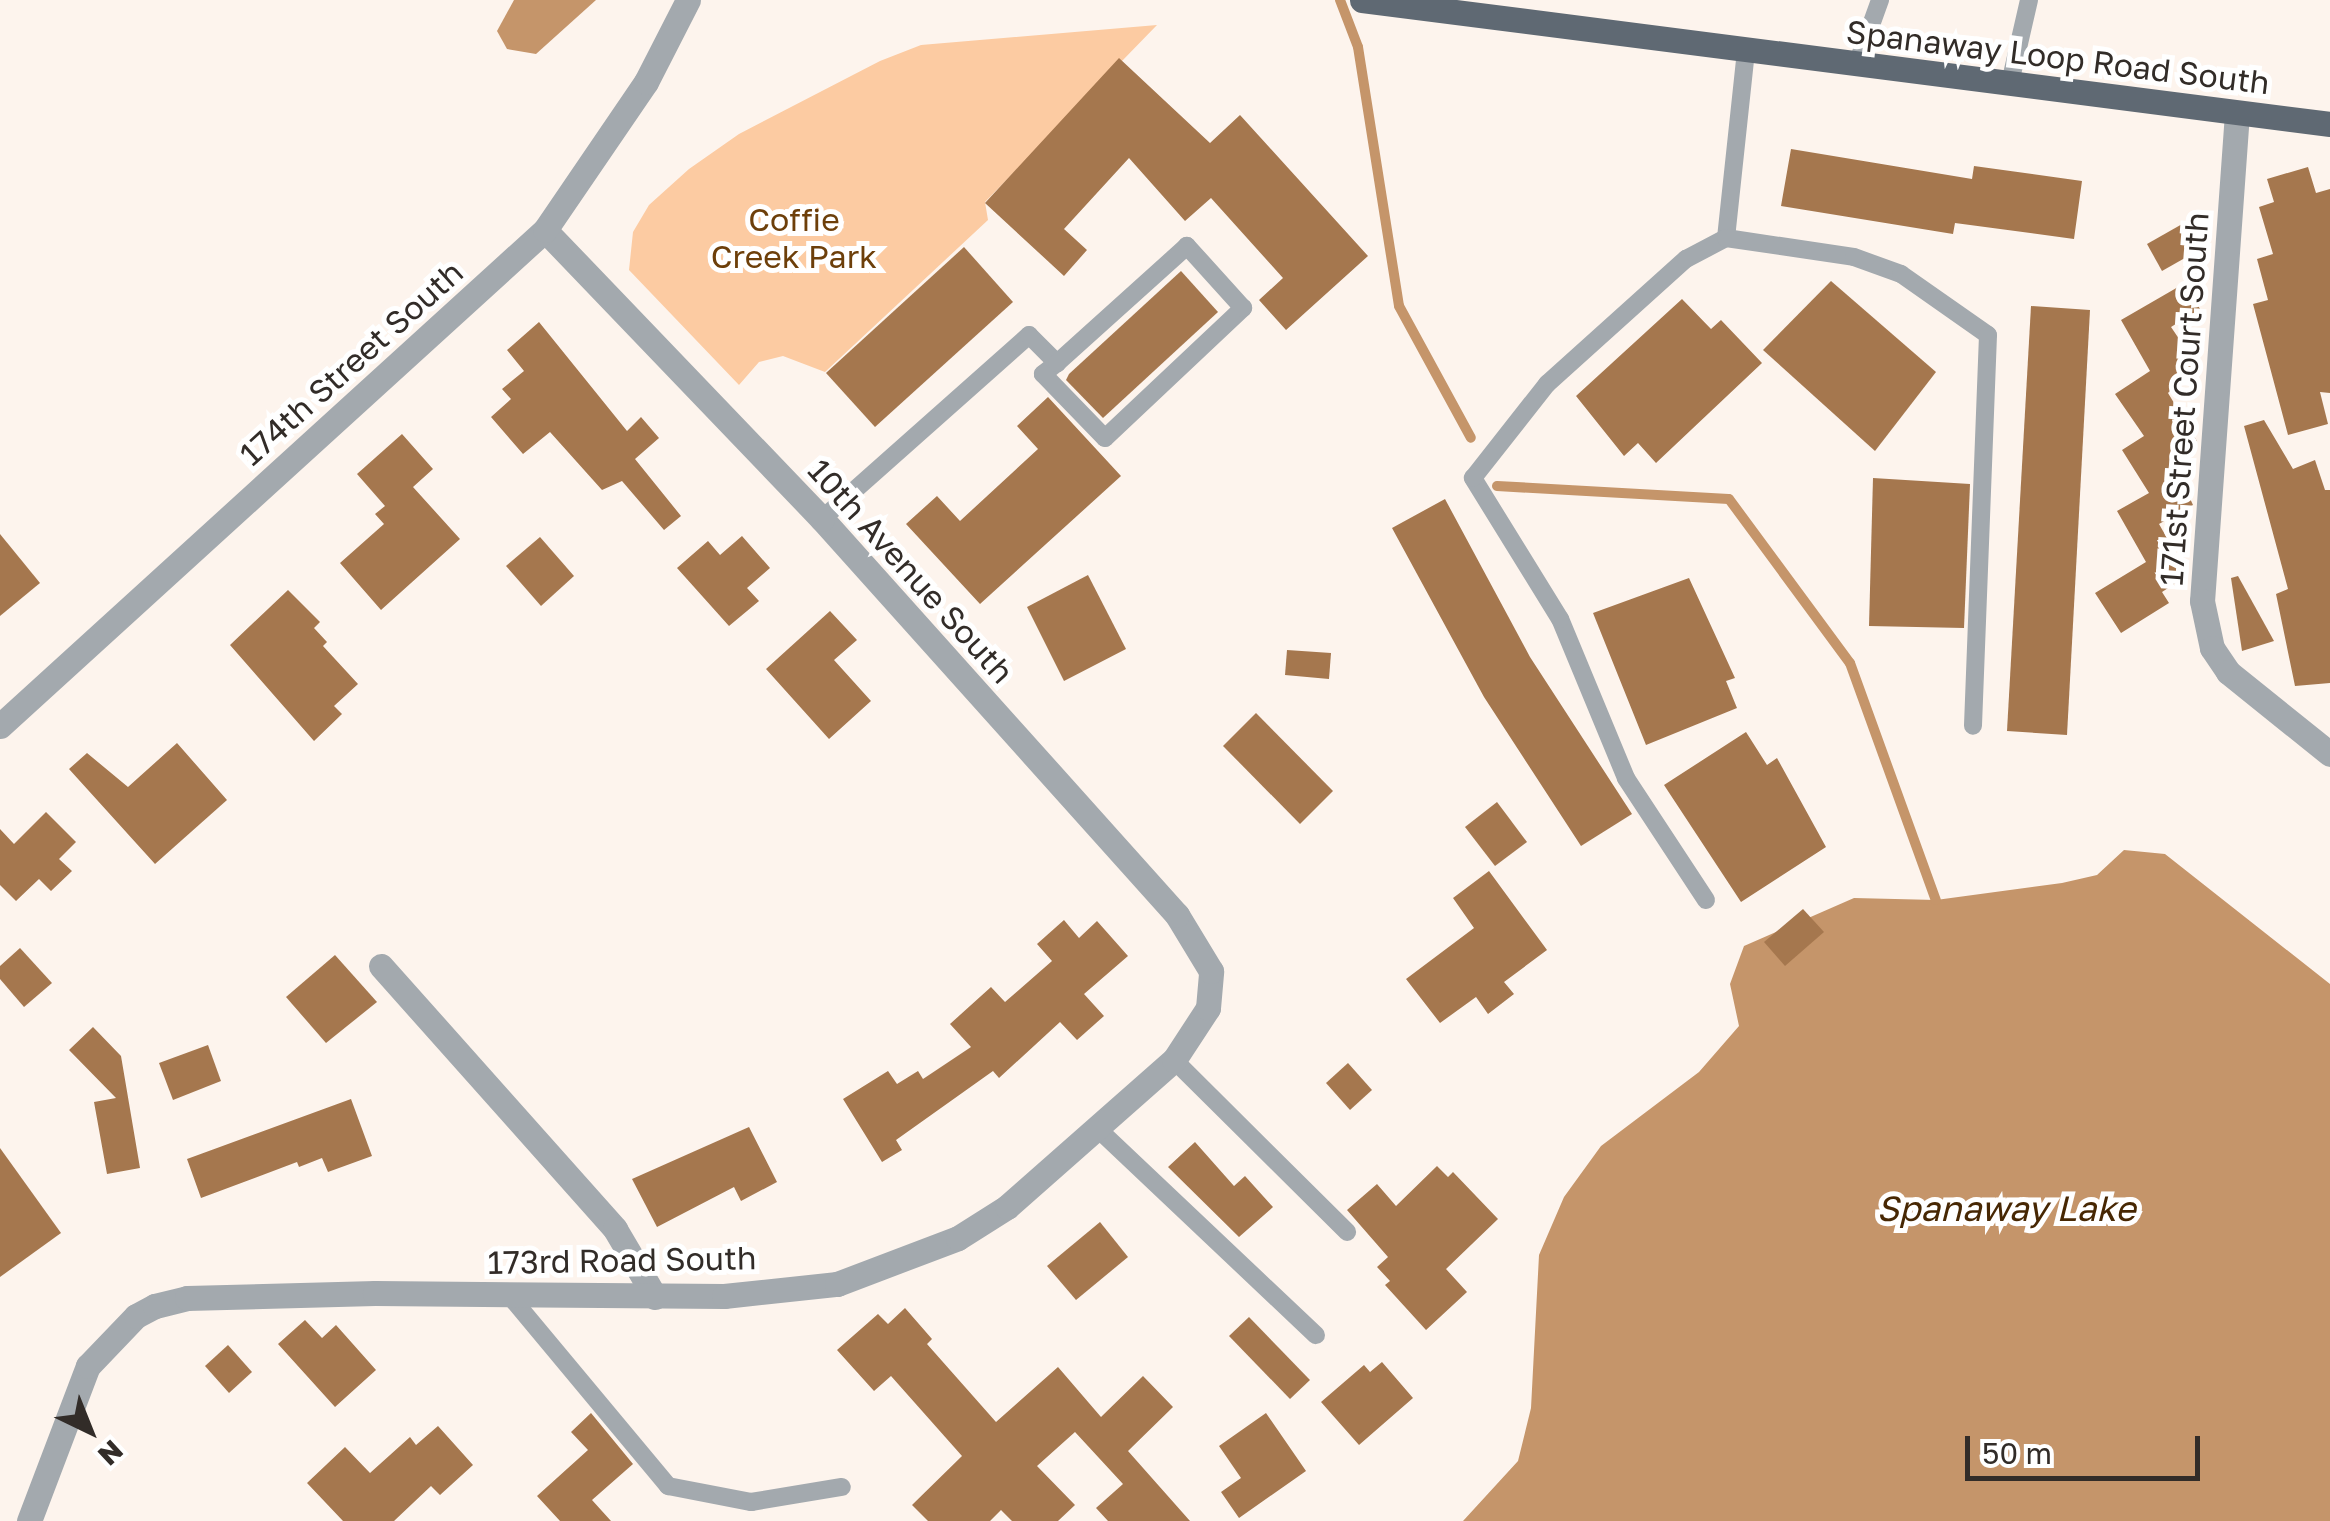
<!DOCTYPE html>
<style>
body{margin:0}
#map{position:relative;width:2330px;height:1521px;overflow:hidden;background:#fdf4ed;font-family:"Golos Text",sans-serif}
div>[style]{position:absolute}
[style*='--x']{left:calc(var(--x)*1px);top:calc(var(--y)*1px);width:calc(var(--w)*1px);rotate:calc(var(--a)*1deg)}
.green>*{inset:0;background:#fccba2}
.water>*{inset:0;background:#c5956a}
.stream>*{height:10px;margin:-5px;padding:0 5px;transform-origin:5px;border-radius:5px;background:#c5956a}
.building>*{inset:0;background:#a5774e}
.service>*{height:18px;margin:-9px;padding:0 9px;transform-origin:9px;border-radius:9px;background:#a3a9ae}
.minor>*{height:25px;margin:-12.5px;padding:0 12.5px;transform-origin:12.5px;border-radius:12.5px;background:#a3a9ae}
.tertiary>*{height:25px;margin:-12.5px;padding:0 12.5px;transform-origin:12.5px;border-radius:12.5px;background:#a3a9ae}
.primary>*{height:25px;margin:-12.5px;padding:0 12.5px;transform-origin:12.5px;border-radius:12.5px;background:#5f6973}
span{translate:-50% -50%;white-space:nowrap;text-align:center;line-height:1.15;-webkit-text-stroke:10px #fff;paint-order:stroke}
.street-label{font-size:32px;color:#322c28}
.park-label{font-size:32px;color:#6d3f0a}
.water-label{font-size:35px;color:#472703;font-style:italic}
.north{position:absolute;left:40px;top:1381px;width:100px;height:100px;-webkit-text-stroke:8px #fff;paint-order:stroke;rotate:137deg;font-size:28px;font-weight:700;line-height:40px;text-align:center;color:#322c28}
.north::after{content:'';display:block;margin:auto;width:35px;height:45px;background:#322c28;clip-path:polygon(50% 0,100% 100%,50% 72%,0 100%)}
.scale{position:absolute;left:1965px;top:1436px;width:235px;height:45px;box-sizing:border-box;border:5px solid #322c28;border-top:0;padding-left:12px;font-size:30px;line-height:35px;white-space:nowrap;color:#322c28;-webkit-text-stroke:8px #fff;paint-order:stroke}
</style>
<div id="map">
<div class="green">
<i style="clip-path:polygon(1157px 25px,985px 202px,988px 220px,825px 372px,783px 356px,759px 362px,739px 385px,629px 270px,633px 232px,649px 205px,689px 169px,739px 134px,880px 61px,921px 45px)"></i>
</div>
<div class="water">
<i style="clip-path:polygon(514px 0,596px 0,536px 54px,507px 49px,497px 31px)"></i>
<i style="clip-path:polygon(2124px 850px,2165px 854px,2330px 984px,2330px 1521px,1463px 1521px,1518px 1461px,1531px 1408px,1539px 1255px,1564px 1197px,1601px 1146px,1699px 1072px,1739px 1026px,1730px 984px,1744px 946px,1854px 898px,1936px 900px,2062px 883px,2097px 875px)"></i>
</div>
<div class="stream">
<i style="--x:1340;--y:0;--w:50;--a:69"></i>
<i style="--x:1358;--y:47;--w:262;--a:81"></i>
<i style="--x:1399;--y:306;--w:150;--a:61.4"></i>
<i style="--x:1497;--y:486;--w:232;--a:3.2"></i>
<i style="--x:1729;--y:499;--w:204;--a:53.6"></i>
<i style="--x:1850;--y:663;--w:252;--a:70.1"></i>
</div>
<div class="building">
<i style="clip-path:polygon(1119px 58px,1210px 143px,1240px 115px,1368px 256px,1286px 330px,1259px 300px,1283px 278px,1211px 198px,1185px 221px,1129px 158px,1064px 229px,1087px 250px,1064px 276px,985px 203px)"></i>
<i style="clip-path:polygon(1791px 149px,1972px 179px,1974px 166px,2082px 181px,2074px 239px,1955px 223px,1953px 234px,1781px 206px)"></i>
<i style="clip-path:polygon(2308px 167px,2316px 193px,2330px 189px,2330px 393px,2320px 392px,2328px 424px,2288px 435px,2253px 304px,2268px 300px,2257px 259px,2273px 254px,2259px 207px,2274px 202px,2267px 179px)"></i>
<i style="clip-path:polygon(2191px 219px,2206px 246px,2162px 271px,2147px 244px)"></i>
<i style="clip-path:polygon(964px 247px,1013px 302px,875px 427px,826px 373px)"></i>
<i style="clip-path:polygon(1181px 271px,1218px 312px,1103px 418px,1066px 380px,1069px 374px)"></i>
<i style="clip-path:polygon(1831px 281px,1936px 372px,1875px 451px,1763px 350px)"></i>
<i style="clip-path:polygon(2185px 283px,2200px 309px,2171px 327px,2196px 364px,2168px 393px,2197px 441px,2171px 457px,2193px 505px,2159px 524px,2188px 575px,2162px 592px,2169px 603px,2121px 633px,2095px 593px,2146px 562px,2117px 511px,2149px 493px,2122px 450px,2144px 436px,2115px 394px,2150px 371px,2121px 320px)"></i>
<i style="clip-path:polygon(1682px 299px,1711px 329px,1721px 320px,1762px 363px,1656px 463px,1638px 443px,1624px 456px,1576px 396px)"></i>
<i style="clip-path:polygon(2031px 306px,2090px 310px,2067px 735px,2007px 731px)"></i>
<i style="clip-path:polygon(539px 322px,627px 431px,641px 417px,659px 438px,635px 459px,681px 516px,664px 530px,622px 481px,602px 490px,550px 432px,523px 454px,491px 417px,511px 399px,502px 389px,524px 371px,507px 350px)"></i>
<i style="clip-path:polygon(1048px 397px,1121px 476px,980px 604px,906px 524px,937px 496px,960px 521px,1038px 449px,1017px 426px)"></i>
<i style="clip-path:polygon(2264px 420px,2293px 469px,2315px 460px,2325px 490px,2330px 490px,2330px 683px,2295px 686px,2276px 594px,2288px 589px,2244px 426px)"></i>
<i style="clip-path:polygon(402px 434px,433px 469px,413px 487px,460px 539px,381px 610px,340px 563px,384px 524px,375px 514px,385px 506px,357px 474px)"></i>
<i style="clip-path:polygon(1873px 478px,1970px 484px,1964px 628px,1869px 626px)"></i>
<i style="clip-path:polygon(1445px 499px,1530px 657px,1632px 814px,1581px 846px,1484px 697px,1392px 528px)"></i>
<i style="clip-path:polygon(0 534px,40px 583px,0 616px)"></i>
<i style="clip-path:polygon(742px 536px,770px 568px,747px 588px,759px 601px,729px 626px,677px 568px,708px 541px,720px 555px)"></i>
<i style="clip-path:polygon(540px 537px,574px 576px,541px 606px,506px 566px)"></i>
<i style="clip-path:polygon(1088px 575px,1126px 649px,1064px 681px,1027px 607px)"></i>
<i style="clip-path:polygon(2238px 576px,2274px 641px,2242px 651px,2231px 578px)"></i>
<i style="clip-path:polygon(1689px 578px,1735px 678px,1726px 681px,1737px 708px,1646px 745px,1593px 613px)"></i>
<i style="clip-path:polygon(288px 590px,320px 622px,314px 628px,327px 642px,323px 646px,358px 684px,334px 706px,342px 714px,314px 741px,230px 645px)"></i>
<i style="clip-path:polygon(830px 611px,857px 640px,834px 660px,871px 701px,829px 739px,766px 669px)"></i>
<i style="clip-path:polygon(1287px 650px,1331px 653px,1329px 679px,1285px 675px)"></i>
<i style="clip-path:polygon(1256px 713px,1333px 791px,1300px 824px,1223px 746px)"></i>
<i style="clip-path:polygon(1746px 732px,1767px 765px,1777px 758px,1826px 847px,1741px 902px,1664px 785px)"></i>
<i style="clip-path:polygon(177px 743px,227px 800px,155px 864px,69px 769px,87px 753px,128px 787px)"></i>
<i style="clip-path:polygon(1497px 802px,1527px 842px,1495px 866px,1465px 827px)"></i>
<i style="clip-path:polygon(46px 812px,76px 842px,59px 859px,72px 871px,51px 891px,39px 879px,16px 901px,0 885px,0 829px,14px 844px)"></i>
<i style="clip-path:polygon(1489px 871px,1547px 950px,1504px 982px,1514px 994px,1488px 1014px,1476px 997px,1440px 1023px,1406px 979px,1474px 928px,1453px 898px)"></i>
<i style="clip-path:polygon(1803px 909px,1824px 932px,1785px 966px,1764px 942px)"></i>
<i style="clip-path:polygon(1064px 920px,1079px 938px,1097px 921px,1128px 956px,1084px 994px,1104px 1016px,1077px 1040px,1060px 1022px,999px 1078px,993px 1071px,896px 1140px,902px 1150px,882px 1162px,843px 1099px,888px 1071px,897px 1084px,918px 1071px,923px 1079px,971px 1047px,950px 1024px,991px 987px,1005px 1002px,1052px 961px,1037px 944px)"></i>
<i style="clip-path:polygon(20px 948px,52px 983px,24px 1007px,0 979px,0 966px)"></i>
<i style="clip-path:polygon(335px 955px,377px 1002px,326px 1043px,286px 997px)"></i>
<i style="clip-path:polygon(93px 1027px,121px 1056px,140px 1168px,107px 1174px,94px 1102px,116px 1098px,69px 1050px)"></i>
<i style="clip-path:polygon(208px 1045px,221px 1081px,173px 1100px,159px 1063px)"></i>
<i style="clip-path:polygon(1348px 1063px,1372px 1090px,1350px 1110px,1326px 1083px)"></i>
<i style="clip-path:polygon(351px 1099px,372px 1156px,328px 1172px,322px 1158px,299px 1167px,297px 1162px,201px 1198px,187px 1159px)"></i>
<i style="clip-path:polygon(749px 1127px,777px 1182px,741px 1201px,734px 1187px,657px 1227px,632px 1179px)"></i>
<i style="clip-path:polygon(1195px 1142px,1234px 1186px,1245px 1176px,1273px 1207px,1239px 1237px,1168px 1167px)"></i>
<i style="clip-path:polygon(0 1148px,61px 1233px,0 1277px)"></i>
<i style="clip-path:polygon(1437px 1166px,1448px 1177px,1453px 1172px,1498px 1219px,1446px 1269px,1467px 1292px,1426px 1330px,1385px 1285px,1390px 1281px,1377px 1267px,1388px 1257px,1347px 1210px,1377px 1184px,1396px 1206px)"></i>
<i style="clip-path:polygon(1100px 1222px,1128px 1257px,1076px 1300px,1047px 1266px)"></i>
<i style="clip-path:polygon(905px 1308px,932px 1339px,927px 1344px,996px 1422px,1058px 1367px,1101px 1417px,1143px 1376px,1173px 1407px,1128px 1451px,1190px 1521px,1108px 1521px,1096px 1508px,1123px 1484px,1075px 1432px,1037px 1466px,1075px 1505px,1058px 1521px,1012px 1521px,1001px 1510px,990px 1521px,928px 1521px,912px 1505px,962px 1456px,891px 1376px,874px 1391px,837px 1350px,878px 1314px,888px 1324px)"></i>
<i style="clip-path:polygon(1249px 1317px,1310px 1380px,1290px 1399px,1229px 1336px)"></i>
<i style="clip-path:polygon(305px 1320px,322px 1338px,336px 1325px,376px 1370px,335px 1407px,278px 1344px)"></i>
<i style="clip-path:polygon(228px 1345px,252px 1372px,229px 1393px,205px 1366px)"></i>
<i style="clip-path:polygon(1382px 1362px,1413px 1398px,1359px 1445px,1321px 1402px,1364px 1365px,1370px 1372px)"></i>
<i style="clip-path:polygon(591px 1413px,633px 1464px,592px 1500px,611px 1521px,560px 1521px,537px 1496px,588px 1450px,571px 1432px)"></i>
<i style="clip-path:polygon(1266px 1413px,1306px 1471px,1239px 1518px,1221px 1492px,1241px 1478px,1219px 1446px)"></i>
<i style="clip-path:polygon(438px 1426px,473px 1465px,440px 1495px,431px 1486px,394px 1521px,343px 1521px,307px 1483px,345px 1447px,370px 1473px,410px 1437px,416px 1445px)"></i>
</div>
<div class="service">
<i style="--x:1857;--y:64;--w:68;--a:-70.2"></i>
<i style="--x:2010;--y:83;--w:85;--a:-77.1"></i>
<i style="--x:1726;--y:238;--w:187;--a:-83.9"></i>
<i style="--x:822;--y:519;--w:277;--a:-41.6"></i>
<i style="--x:1029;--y:335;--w:40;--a:45"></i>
<i style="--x:1057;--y:363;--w:18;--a:142"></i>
<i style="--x:1043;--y:374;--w:89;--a:45.9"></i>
<i style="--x:1105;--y:438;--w:190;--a:-43.3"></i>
<i style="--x:1243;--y:308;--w:84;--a:-132.1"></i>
<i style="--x:1187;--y:246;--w:175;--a:138"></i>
<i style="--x:1706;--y:900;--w:146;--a:-123.3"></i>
<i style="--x:1626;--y:778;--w:172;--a:-112.5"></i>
<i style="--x:1560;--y:619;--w:166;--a:-121.7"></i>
<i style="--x:1473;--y:478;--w:120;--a:-51.8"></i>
<i style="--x:1547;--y:384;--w:187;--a:-42"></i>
<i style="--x:1686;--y:259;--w:45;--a:-27.7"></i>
<i style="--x:1726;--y:238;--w:129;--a:8.4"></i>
<i style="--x:1854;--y:257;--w:50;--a:19.9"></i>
<i style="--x:1901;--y:274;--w:106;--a:35"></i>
<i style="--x:1988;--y:335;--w:391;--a:92.2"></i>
<i style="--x:1174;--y:1060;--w:244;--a:44.8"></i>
<i style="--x:1098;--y:1129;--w:300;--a:43.4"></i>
<i style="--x:509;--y:1295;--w:249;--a:50.2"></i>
<i style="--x:668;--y:1486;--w:85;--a:10.9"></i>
<i style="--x:751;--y:1502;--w:92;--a:-9.4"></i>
</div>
<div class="minor">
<i style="--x:2237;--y:113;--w:489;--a:94.1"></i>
<i style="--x:2202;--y:601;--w:48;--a:78"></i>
<i style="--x:2212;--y:648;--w:29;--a:56"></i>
<i style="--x:2228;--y:672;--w:131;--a:38.8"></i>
<i style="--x:381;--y:966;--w:352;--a:48.3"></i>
<i style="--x:615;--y:1229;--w:79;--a:59.5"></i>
<i style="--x:29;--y:1521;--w:166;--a:-69.2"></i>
<i style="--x:88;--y:1366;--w:69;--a:-46.2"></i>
<i style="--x:136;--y:1316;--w:21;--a:-28"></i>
<i style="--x:155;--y:1306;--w:33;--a:-14"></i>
<i style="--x:187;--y:1298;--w:188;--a:-1.5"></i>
<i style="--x:375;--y:1293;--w:349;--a:0.5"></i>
<i style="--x:724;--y:1296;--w:114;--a:-6.1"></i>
<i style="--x:837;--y:1284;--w:129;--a:-20.8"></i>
<i style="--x:958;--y:1238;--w:58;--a:-32.3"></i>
<i style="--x:1007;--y:1207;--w:222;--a:-41.4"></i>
<i style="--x:1174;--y:1060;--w:62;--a:-56.8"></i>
<i style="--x:1208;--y:1008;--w:37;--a:-85"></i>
<i style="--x:1211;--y:971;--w:66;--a:-121.3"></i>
<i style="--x:1177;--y:915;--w:532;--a:-131.88"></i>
<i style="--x:822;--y:519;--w:400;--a:-133.8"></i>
</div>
<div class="tertiary">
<i style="--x:0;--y:726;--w:737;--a:-42.31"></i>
<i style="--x:545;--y:230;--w:179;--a:-55.7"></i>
<i style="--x:646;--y:82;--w:92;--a:-62.9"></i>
</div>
<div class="primary">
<i style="--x:1362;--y:0;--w:976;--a:7.3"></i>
</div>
<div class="street-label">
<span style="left:2058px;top:57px;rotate:7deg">Spanaway Loop Road South</span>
<span style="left:351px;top:363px;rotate:-42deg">174th Street South</span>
<span style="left:2184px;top:399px;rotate:-86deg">171st Street Court South</span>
<span style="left:911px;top:571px;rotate:48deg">10th Avenue South</span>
<span style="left:622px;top:1260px;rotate:-1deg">173rd Road South</span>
</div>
<div class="park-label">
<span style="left:794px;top:238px">Coffie<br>Creek Park</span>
</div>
<div class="water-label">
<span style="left:2006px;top:1208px">Spanaway Lake</span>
</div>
<div class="north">N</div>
<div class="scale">50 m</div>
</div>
